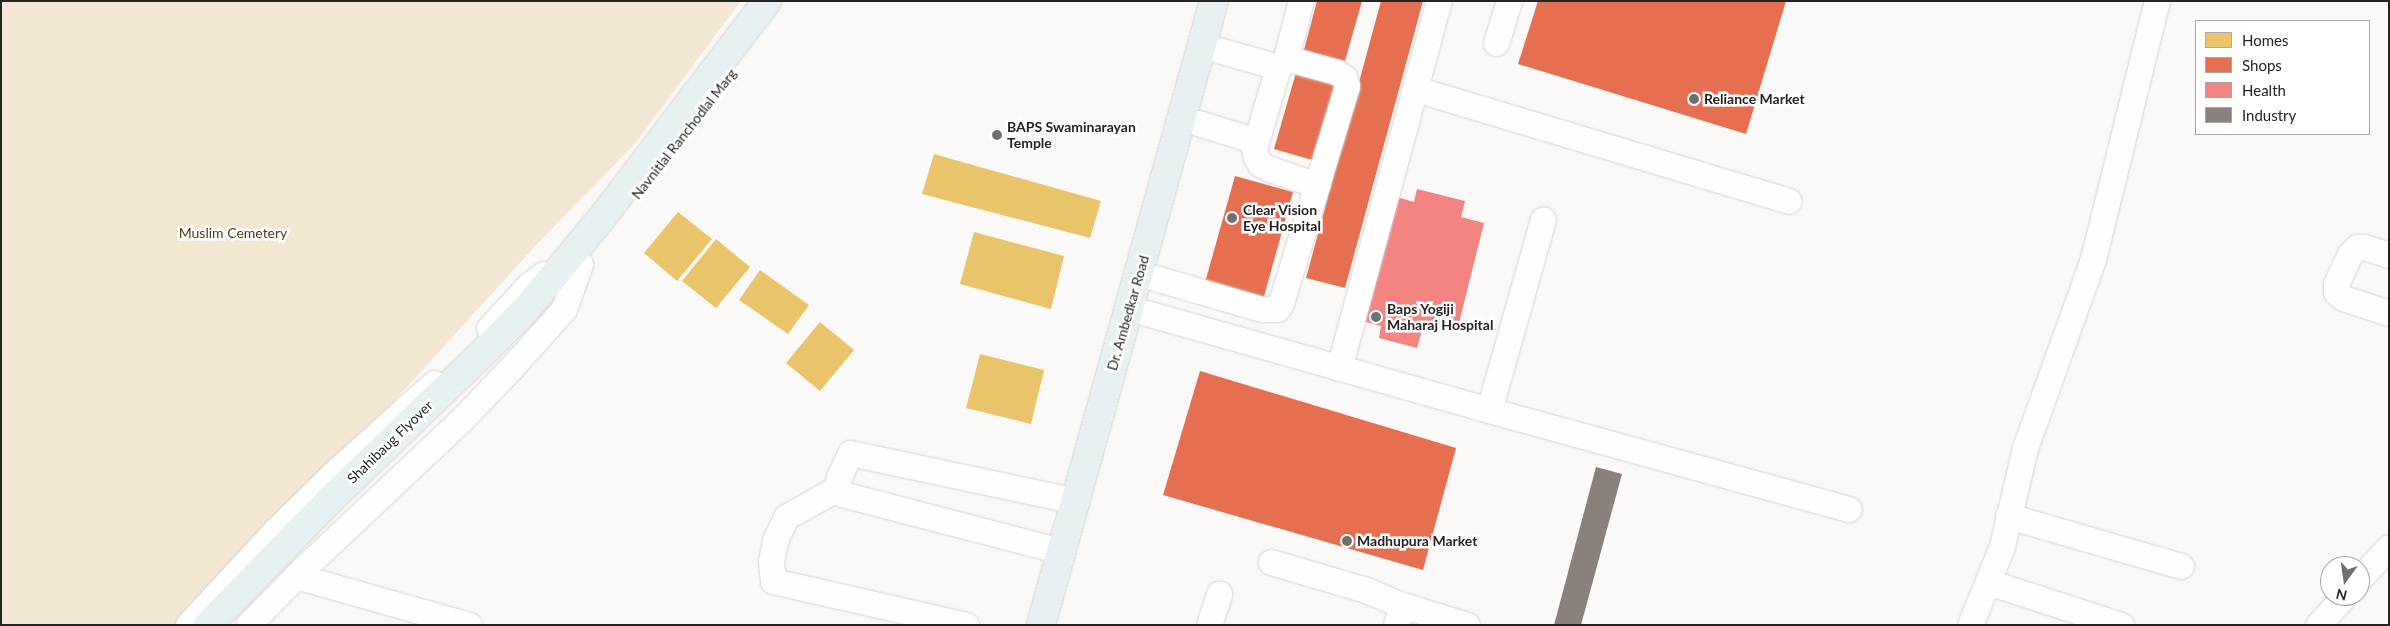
<!DOCTYPE html>
<style>
body{margin:0}
#map{position:relative;width:2390px;height:626px;overflow:hidden;background:#faf9f7;font-family:Lato,sans-serif}
div>[style]{position:absolute}
[style*='--x']{left:calc(var(--x)*1px);top:calc(var(--y)*1px);width:calc(var(--w)*1px);rotate:calc(var(--a)*1deg)}
.green>*{inset:0;background:#f3e7d4}
.homes>*{inset:0;background:#e9c46a}
.shops>*{inset:0;background:#e76f51}
.health>*{inset:0;background:#f28482}
.industry>*{inset:0;background:#8a817c}
.roads{filter:drop-shadow(0 0 1px #d4d4d2) drop-shadow(0 0 1px #d4d4d2)}
.minor>*{height:25px;margin:-12.5px;padding:0 12.5px;transform-origin:12.5px;border-radius:12.5px;background:#fefefe}
.major>*{height:28px;margin:-14px;padding:0 14px;transform-origin:14px;border-radius:14px;background:#e8f1f2}
.dots>*{width:14px;height:14px;translate:-50% -50%;box-sizing:border-box;border:2px solid #fff;border-radius:50%}
span{translate:-50% -50%;white-space:nowrap;text-align:center;line-height:1.15;-webkit-text-stroke:5px #fff;paint-order:stroke}
.poi-label{font-size:14px;color:#252423;font-weight:700}
.left{translate:0 -50%;text-align:left}
.street-label{font-size:14px;color:#252423}
.park-label{font-size:14px;color:#523a0e}
.frame{position:absolute;inset:0;border:2px solid #252423;pointer-events:none}
.legend{position:absolute;left:2195px;top:20px;width:175px;height:115px;box-sizing:border-box;background:#fff;border:1px solid #a8a7a7;margin:0;padding:6px 9px;list-style:none;font-size:15px;color:#252423}
.legend li{display:flex;align-items:center;gap:10px;height:25px}
.legend b{width:25px;border:1px solid #a8a7a7}
.north{position:absolute;left:2320px;top:556px;width:50px;height:50px;box-sizing:border-box;background:#fff;border:1px solid #a8a7a7;border-radius:50%;rotate:194deg;font-size:14px;font-weight:700;line-height:20px;text-align:center;color:#252423}
.north::after{content:'';display:block;margin:auto;width:18px;height:22px;background:#706f6d;clip-path:polygon(50% 0,100% 100%,50% 72%,0 100%)}
</style>
<div id="map">
<div class="green">
<i style="clip-path:polygon(1px 1px,741px 1px,634px 145px,537px 244px,191px 625px,1px 625px)"></i>
</div>
<div class="homes">
<i style="clip-path:polygon(934px 154px,1101px 201px,1090px 238px,922px 194px)"></i>
<i style="clip-path:polygon(678px 212px,712px 239px,677px 281px,644px 253px)"></i>
<i style="clip-path:polygon(974px 232px,1064px 256px,1051px 309px,960px 284px)"></i>
<i style="clip-path:polygon(716px 239px,750px 267px,716px 308px,682px 281px)"></i>
<i style="clip-path:polygon(760px 270px,809px 305px,788px 334px,739px 300px)"></i>
<i style="clip-path:polygon(820px 322px,854px 350px,820px 391px,786px 363px)"></i>
<i style="clip-path:polygon(980px 354px,1044px 370px,1031px 424px,966px 408px)"></i>
</div>
<div class="shops">
<i style="clip-path:polygon(1317px 1px,1362px 1px,1345px 61px,1304px 50px)"></i>
<i style="clip-path:polygon(1381px 1px,1423px 1px,1345px 288px,1306px 278px)"></i>
<i style="clip-path:polygon(1538px 1px,1786px 1px,1746px 134px,1518px 64px)"></i>
<i style="clip-path:polygon(1297px 69px,1338px 81px,1316px 161px,1274px 149px)"></i>
<i style="clip-path:polygon(1235px 176px,1293px 192px,1263px 300px,1204px 286px)"></i>
<i style="clip-path:polygon(1200px 371px,1456px 448px,1423px 570px,1163px 495px)"></i>
</div>
<div class="health">
<i style="clip-path:polygon(1417px 189px,1465px 201px,1461px 217px,1484px 223px,1457px 331px,1424px 323px,1417px 348px,1379px 338px,1381px 326px,1362px 321px,1393px 196px,1414px 202px)"></i>
</div>
<div class="industry">
<i style="clip-path:polygon(1596px 467px,1622px 474px,1581px 625px,1554px 625px)"></i>
</div>
<div class="roads">
<div class="minor">
<i style="--x:1496;--y:43;--w:44;--a:-72.8"></i>
<i style="--x:1218;--y:50;--w:62;--a:15.8"></i>
<i style="--x:1285;--y:61;--w:62;--a:-75.1"></i>
<i style="--x:1416;--y:89;--w:389;--a:16.7"></i>
<i style="--x:1198;--y:123;--w:61;--a:17.2"></i>
<i style="--x:2389;--y:255;--w:25;--a:-162"></i>
<i style="--x:2365;--y:247;--w:8;--a:180"></i>
<i style="--x:2357;--y:247;--w:10;--a:135"></i>
<i style="--x:2350;--y:254;--w:33;--a:115"></i>
<i style="--x:2336;--y:284;--w:8;--a:90"></i>
<i style="--x:2336;--y:292;--w:9;--a:41"></i>
<i style="--x:2343;--y:298;--w:48;--a:18.1"></i>
<i style="--x:1155;--y:278;--w:111;--a:16.2"></i>
<i style="--x:1262;--y:309;--w:15;--a:0"></i>
<i style="--x:1277;--y:309;--w:7;--a:-56"></i>
<i style="--x:1281;--y:303;--w:227;--a:-73.1"></i>
<i style="--x:1347;--y:86;--w:9;--a:-108"></i>
<i style="--x:1344;--y:77;--w:9;--a:-148"></i>
<i style="--x:1336;--y:72;--w:46;--a:-164.7"></i>
<i style="--x:1292;--y:60;--w:7;--a:172"></i>
<i style="--x:1285;--y:61;--w:9;--a:139"></i>
<i style="--x:1278;--y:67;--w:85;--a:106.3"></i>
<i style="--x:1254;--y:149;--w:8;--a:76"></i>
<i style="--x:1256;--y:157;--w:8;--a:60"></i>
<i style="--x:1260;--y:164;--w:11;--a:27"></i>
<i style="--x:1270;--y:169;--w:50;--a:18.8"></i>
<i style="--x:1146;--y:313;--w:356;--a:15.8"></i>
<i style="--x:1489;--y:410;--w:198;--a:-74.2"></i>
<i style="--x:489;--y:328;--w:60;--a:-47"></i>
<i style="--x:530;--y:284;--w:17;--a:-36"></i>
<i style="--x:1339;--y:368;--w:380;--a:-74.8"></i>
<i style="--x:1489;--y:410;--w:373;--a:15.4"></i>
<i style="--x:836;--y:489;--w:57;--a:150.8"></i>
<i style="--x:786;--y:517;--w:26;--a:115"></i>
<i style="--x:775;--y:541;--w:21;--a:101"></i>
<i style="--x:771;--y:562;--w:19;--a:84"></i>
<i style="--x:773;--y:581;--w:198;--a:12.8"></i>
<i style="--x:2008;--y:516;--w:180;--a:16.1"></i>
<i style="--x:1061;--y:551;--w:226;--a:-165.4"></i>
<i style="--x:842;--y:494;--w:8;--a:-140"></i>
<i style="--x:836;--y:489;--w:12;--a:-76"></i>
<i style="--x:839;--y:477;--w:26;--a:-65"></i>
<i style="--x:850;--y:453;--w:230;--a:12"></i>
<i style="--x:1271;--y:562;--w:99;--a:16.4"></i>
<i style="--x:1366;--y:590;--w:39;--a:23"></i>
<i style="--x:1402;--y:605;--w:68;--a:17.1"></i>
<i style="--x:296;--y:576;--w:180;--a:15.8"></i>
<i style="--x:2360;--y:578;--w:42;--a:-46.9"></i>
<i style="--x:1988;--y:582;--w:140;--a:17.9"></i>
<i style="--x:188;--y:625;--w:129;--a:-47.2"></i>
<i style="--x:276;--y:530;--w:80;--a:-44.5"></i>
<i style="--x:333;--y:474;--w:136;--a:-42"></i>
<i style="--x:248;--y:625;--w:81;--a:-45.5"></i>
<i style="--x:305;--y:567;--w:212;--a:-43.3"></i>
<i style="--x:459;--y:422;--w:75;--a:-46.1"></i>
<i style="--x:511;--y:368;--w:79;--a:-48.1"></i>
<i style="--x:564;--y:309;--w:48;--a:-70.4"></i>
<i style="--x:1209;--y:625;--w:33;--a:-72"></i>
<i style="--x:1396;--y:625;--w:21;--a:-73"></i>
<i style="--x:1970;--y:625;--w:85;--a:-67.9"></i>
<i style="--x:2002;--y:546;--w:101;--a:-76.8"></i>
<i style="--x:2025;--y:448;--w:201;--a:-70.2"></i>
<i style="--x:2093;--y:259;--w:266;--a:-76.1"></i>
<i style="--x:2318;--y:625;--w:39;--a:-48"></i>
</div>
<div class="major">
<i style="--x:208;--y:625;--w:176;--a:-45.7"></i>
<i style="--x:331;--y:499;--w:218;--a:-43.9"></i>
<i style="--x:488;--y:348;--w:56;--a:-45.7"></i>
<i style="--x:527;--y:308;--w:116;--a:-50.3"></i>
<i style="--x:601;--y:219;--w:274;--a:-52.7"></i>
<i style="--x:1041;--y:625;--w:648;--a:-74.5"></i>
</div>
</div>
<div class="dots">
<i style="left:1694px;top:99px;background:#706f6d"></i>
<i style="left:997px;top:135px;background:#706f6d"></i>
<i style="left:1232px;top:218px;background:#706f6d"></i>
<i style="left:1376px;top:317px;background:#706f6d"></i>
<i style="left:1347px;top:541px;background:#706f6d"></i>
</div>
<div class="poi-label">
<span class="left" style="left:1704px;top:99px">Reliance Market</span>
<span class="left" style="left:1007px;top:135px">BAPS Swaminarayan<br>Temple</span>
<span class="left" style="left:1243px;top:218px">Clear Vision<br>Eye Hospital</span>
<span class="left" style="left:1387px;top:317px">Baps Yogiji<br>Maharaj Hospital</span>
<span class="left" style="left:1357px;top:541px">Madhupura Market</span>
</div>
<div class="street-label">
<span style="left:684px;top:134px;rotate:-52deg">Navnitlal Ranchodlal Marg</span>
<span style="left:1128px;top:313px;rotate:-74deg">Dr. Ambedkar Road</span>
<span style="left:390px;top:442px;rotate:-44deg">Shahibaug Flyover</span>
</div>
<div class="park-label">
<span style="left:233px;top:233px">Muslim Cemetery</span>
</div>
<div class="frame"></div>
<ul class="legend">
<li><b style="height:14px;background:#e9c46a"></b>Homes</li>
<li><b style="height:14px;background:#e76f51"></b>Shops</li>
<li><b style="height:14px;background:#f28482"></b>Health</li>
<li><b style="height:14px;background:#8a817c"></b>Industry</li>
</ul>
<div class="north">N</div>
</div>
